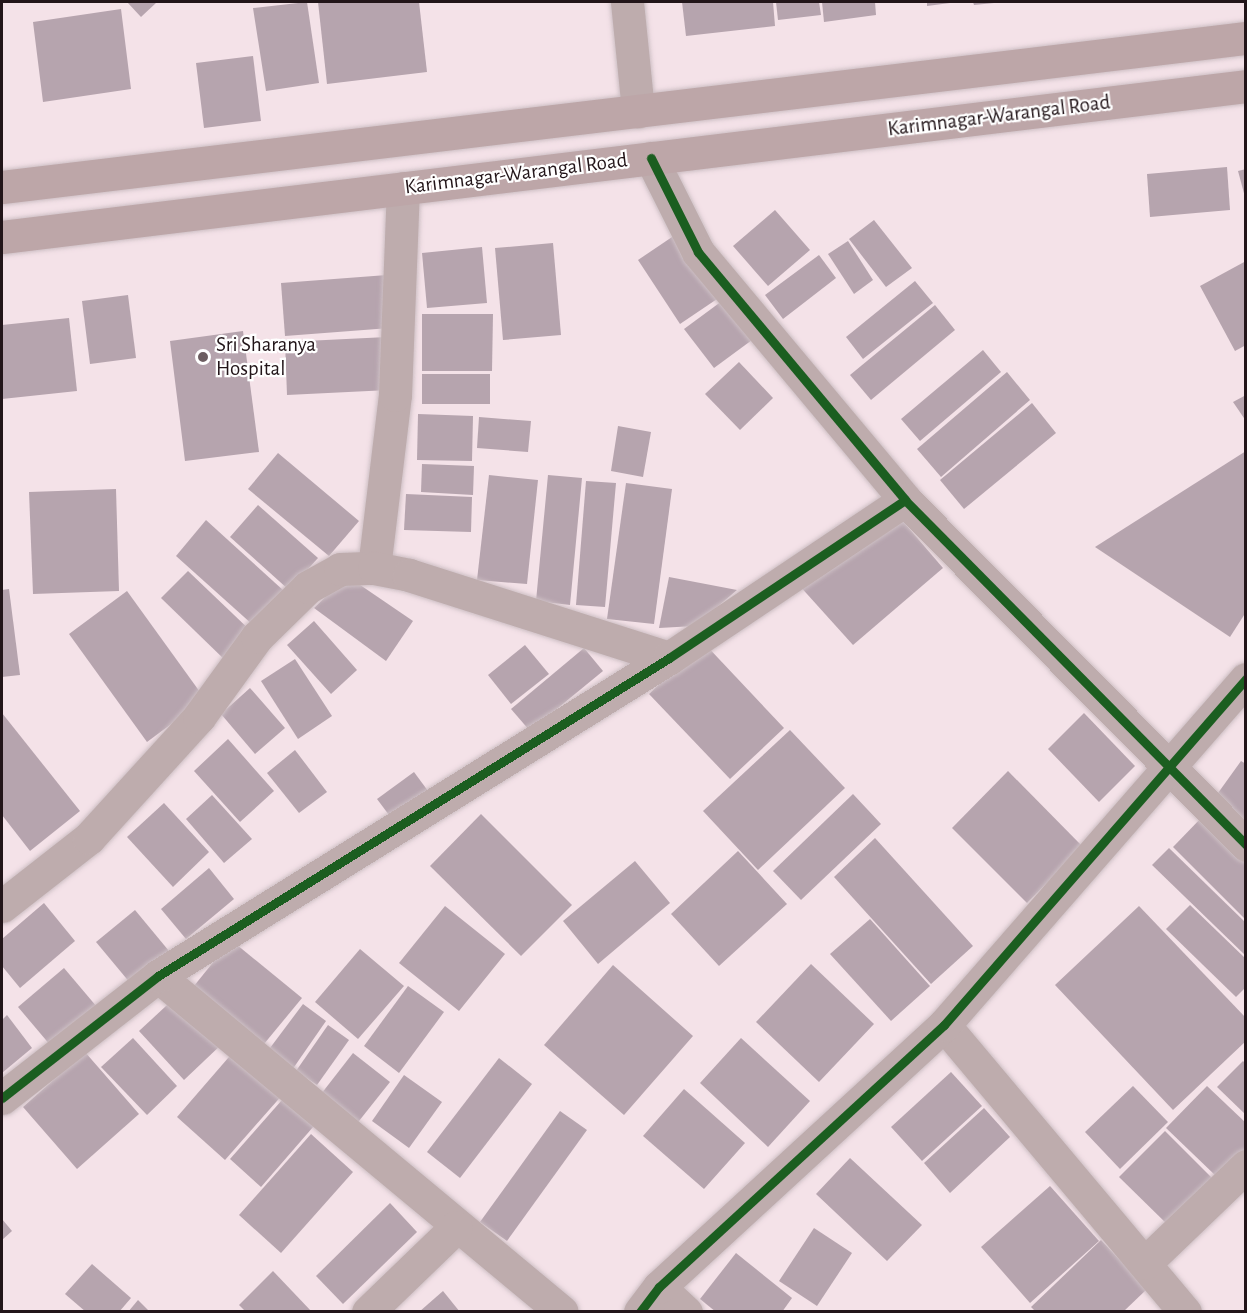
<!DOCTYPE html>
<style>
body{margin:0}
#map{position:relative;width:1247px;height:1313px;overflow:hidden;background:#f4e2e8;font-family:"Alegreya Sans",sans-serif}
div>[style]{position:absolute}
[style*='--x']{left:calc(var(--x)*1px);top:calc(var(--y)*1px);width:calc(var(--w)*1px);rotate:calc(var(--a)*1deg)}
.building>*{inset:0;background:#b6a4ae}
.roads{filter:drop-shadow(0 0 2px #cdbfc4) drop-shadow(0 0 2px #cdbfc4)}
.minor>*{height:33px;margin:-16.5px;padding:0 16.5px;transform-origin:16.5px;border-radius:16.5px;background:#beacad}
.highway>*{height:33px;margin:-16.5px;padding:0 16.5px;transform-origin:16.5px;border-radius:16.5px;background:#bda6a8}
.cycleway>*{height:9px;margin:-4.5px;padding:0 4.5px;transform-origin:4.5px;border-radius:4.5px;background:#1b5e20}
.dots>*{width:16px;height:16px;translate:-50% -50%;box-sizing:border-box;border:3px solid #fff;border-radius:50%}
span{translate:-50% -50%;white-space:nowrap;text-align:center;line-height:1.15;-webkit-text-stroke:4.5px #fff;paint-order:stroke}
.street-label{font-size:21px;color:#221519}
.poi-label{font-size:21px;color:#221519}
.left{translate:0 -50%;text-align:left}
.frame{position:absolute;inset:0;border:3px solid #221519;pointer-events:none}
</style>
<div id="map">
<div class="building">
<i style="clip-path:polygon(127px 2px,157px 2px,141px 17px)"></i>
<i style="clip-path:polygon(307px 2px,319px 83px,266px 91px,253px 8px)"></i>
<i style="clip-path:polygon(318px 2px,419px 2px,427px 72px,327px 84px)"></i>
<i style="clip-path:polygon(682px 2px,773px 2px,775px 26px,686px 36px)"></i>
<i style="clip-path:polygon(776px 2px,819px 2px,821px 15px,778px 20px)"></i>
<i style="clip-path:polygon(822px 2px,875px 2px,876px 15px,824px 22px)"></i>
<i style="clip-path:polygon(927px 2px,950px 2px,950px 3px,927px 6px)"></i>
<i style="clip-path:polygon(973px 2px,994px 2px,994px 3px,974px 5px)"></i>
<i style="clip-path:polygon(121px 9px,131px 89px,43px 102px,33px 22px)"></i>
<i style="clip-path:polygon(253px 56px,261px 121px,204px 128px,196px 63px)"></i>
<i style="clip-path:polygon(1227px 167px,1230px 210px,1150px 217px,1147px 174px)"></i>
<i style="clip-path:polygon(1246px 169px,1246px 197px,1245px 197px,1238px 171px)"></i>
<i style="clip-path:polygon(775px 210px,810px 250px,768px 286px,733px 246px)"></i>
<i style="clip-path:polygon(874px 220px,912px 268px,886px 287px,849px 239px)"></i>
<i style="clip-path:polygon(678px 233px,720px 297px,680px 324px,638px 260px)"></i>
<i style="clip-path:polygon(848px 241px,873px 280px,854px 294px,828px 254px)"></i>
<i style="clip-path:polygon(553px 243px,561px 335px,503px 340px,495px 248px)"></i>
<i style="clip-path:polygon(482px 247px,487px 303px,427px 308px,422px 253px)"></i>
<i style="clip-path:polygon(819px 255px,836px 278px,783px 319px,765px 295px)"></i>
<i style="clip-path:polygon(1246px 261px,1246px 345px,1235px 351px,1200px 286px)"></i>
<i style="clip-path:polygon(387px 275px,390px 328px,285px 336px,281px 283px)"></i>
<i style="clip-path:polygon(915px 281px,933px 303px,863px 359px,846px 337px)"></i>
<i style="clip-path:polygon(128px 295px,136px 358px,90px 364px,82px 301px)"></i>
<i style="clip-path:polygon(722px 301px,752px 340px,714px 368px,684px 329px)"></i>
<i style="clip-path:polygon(935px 305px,955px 330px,871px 400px,850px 375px)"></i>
<i style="clip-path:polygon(422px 314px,493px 314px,492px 371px,422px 371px)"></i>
<i style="clip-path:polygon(69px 318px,77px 391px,2px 399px,2px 325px)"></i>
<i style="clip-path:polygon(243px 331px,259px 452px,185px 461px,170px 341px)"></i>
<i style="clip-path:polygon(387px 337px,389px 390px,287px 395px,285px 342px)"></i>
<i style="clip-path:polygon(983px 350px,1001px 372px,920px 441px,901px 419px)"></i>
<i style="clip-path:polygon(739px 362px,773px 398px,740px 430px,705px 394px)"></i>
<i style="clip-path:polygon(1007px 372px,1030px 400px,941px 477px,917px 449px)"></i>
<i style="clip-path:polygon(422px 374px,490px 374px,490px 404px,422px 404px)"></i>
<i style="clip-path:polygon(1246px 395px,1246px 421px,1233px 402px)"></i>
<i style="clip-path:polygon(1032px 403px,1056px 433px,964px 509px,940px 480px)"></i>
<i style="clip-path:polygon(418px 414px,473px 416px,472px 461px,417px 460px)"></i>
<i style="clip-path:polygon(479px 417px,531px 421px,528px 452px,477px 448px)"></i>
<i style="clip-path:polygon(618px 426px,651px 432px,643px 477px,611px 471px)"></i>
<i style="clip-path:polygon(1246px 451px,1246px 612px,1230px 637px,1095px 547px)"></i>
<i style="clip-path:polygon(278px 453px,359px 521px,329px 556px,248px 489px)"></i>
<i style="clip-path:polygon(422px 464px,474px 466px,473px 495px,421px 492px)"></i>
<i style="clip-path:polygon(489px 475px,538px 480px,527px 584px,477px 580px)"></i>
<i style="clip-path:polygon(548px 475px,582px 478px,570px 605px,536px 601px)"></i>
<i style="clip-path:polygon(586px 481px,616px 483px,605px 607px,576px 605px)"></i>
<i style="clip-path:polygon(626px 483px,672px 489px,654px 624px,607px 619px)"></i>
<i style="clip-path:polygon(116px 489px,119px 591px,33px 594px,29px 492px)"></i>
<i style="clip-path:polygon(406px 494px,472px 497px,471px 532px,404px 530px)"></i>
<i style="clip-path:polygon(258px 505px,318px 558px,289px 590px,230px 537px)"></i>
<i style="clip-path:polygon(901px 519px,943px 568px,853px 645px,798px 584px)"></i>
<i style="clip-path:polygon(206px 520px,284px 591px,253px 625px,176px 556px)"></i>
<i style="clip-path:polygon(188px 571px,255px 635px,228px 663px,161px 598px)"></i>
<i style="clip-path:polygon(347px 576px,413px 621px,386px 661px,314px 608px)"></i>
<i style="clip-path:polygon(669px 577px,737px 590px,695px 626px,659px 628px)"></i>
<i style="clip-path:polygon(9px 589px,20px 675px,2px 677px,2px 590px)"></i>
<i style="clip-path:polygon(127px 591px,205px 699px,147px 742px,69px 634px)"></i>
<i style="clip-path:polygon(314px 621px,357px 670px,331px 694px,287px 645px)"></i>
<i style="clip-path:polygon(703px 642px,784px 728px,730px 779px,649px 694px)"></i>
<i style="clip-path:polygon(525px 645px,549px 674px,511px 704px,488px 675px)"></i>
<i style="clip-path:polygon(584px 648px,603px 671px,530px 731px,511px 709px)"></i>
<i style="clip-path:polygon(295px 659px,332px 716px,298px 739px,261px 681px)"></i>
<i style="clip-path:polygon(250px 688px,285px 728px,255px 754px,221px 714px)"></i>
<i style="clip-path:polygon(2px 713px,80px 811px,30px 851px,2px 815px)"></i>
<i style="clip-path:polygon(1084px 713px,1135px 766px,1099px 802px,1048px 749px)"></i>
<i style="clip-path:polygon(790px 730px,845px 788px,758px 870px,703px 811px)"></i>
<i style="clip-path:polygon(228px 739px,274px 791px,240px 822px,194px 771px)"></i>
<i style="clip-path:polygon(295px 750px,327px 792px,299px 813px,267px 773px)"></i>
<i style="clip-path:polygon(1241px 761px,1246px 764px,1246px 823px,1213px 800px)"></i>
<i style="clip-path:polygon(1008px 771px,1083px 847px,1027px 903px,952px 828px)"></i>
<i style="clip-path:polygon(414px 772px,431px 795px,395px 823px,377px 799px)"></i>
<i style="clip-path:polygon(853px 794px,881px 824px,801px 900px,773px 871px)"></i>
<i style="clip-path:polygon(212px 795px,252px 839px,224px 863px,186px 819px)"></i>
<i style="clip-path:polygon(164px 803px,209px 852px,173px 887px,127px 837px)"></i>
<i style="clip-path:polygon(481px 814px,572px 905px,521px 956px,430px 866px)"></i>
<i style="clip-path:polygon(1204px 815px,1246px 857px,1246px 920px,1173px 847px)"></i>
<i style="clip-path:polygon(875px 838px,973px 946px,931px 984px,834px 877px)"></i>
<i style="clip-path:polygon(1169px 848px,1246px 923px,1246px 956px,1152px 865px)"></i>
<i style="clip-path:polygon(738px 851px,787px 904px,719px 966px,671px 914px)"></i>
<i style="clip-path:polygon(635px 861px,670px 903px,598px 964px,563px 921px)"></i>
<i style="clip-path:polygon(209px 868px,234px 899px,186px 939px,161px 909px)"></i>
<i style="clip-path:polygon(44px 903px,75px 941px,20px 988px,2px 966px,2px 939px)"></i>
<i style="clip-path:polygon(1190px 905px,1246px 959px,1246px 987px,1236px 997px,1166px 929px)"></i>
<i style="clip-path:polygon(445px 906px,505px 954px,459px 1011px,399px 963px)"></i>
<i style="clip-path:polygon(1139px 906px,1246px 1018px,1246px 1041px,1173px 1110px,1055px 985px)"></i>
<i style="clip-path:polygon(135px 910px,169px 951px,131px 984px,96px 942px)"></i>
<i style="clip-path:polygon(870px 919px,930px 986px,891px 1021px,830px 954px)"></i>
<i style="clip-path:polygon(231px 940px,302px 998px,264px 1044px,194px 986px)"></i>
<i style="clip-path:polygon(360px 949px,404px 986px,358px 1039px,315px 1002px)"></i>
<i style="clip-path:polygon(811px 964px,874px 1024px,819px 1082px,756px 1022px)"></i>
<i style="clip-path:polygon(613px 965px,693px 1036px,624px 1115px,544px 1045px)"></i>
<i style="clip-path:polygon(64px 968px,97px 1007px,51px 1046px,18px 1007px)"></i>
<i style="clip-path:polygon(408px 986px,444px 1012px,399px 1073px,364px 1046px)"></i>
<i style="clip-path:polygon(179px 994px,223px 1043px,184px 1080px,139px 1031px)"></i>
<i style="clip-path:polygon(303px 1004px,326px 1021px,292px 1070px,267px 1052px)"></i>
<i style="clip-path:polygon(7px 1015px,32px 1048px,2px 1073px,2px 1020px)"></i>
<i style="clip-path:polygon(328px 1025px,349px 1040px,317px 1085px,296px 1071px)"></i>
<i style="clip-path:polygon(133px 1038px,177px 1086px,147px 1115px,101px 1067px)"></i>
<i style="clip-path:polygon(741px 1038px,810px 1101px,768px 1147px,700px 1083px)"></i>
<i style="clip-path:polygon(235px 1050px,284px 1093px,225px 1160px,177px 1117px)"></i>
<i style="clip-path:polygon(85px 1052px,139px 1114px,77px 1169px,23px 1107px)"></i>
<i style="clip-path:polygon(353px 1053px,390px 1082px,355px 1126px,318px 1098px)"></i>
<i style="clip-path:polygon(499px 1058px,532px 1084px,460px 1178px,427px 1152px)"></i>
<i style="clip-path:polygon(1243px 1061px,1246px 1064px,1246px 1115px,1217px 1087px)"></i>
<i style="clip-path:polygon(951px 1072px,982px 1106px,922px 1161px,891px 1127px)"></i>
<i style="clip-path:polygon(404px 1075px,442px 1102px,409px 1148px,372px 1121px)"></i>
<i style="clip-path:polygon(1133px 1086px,1168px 1122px,1120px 1169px,1085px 1132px)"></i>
<i style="clip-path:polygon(1207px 1086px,1246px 1123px,1246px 1148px,1217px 1177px,1166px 1128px)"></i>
<i style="clip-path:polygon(684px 1089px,745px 1143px,704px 1189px,643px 1136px)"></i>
<i style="clip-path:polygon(289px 1092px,320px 1119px,261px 1187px,230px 1159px)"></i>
<i style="clip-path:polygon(984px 1108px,1010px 1137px,950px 1193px,924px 1163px)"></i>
<i style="clip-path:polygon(560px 1111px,587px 1130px,507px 1241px,480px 1222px)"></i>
<i style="clip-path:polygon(1165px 1131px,1214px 1180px,1169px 1226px,1119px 1177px)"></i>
<i style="clip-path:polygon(311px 1134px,353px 1172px,281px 1253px,239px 1215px)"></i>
<i style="clip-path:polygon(850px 1158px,922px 1225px,887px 1261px,816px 1194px)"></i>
<i style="clip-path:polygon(1050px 1186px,1099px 1241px,1030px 1303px,981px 1247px)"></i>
<i style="clip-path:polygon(390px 1203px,417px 1232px,343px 1304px,316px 1276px)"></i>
<i style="clip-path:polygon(2px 1219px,12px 1231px,2px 1240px)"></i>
<i style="clip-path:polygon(814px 1228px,852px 1253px,817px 1306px,779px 1281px)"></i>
<i style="clip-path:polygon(1101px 1240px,1147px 1289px,1123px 1312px,1036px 1312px,1031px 1307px)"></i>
<i style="clip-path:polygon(736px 1253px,792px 1298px,782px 1312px,716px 1312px,700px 1299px)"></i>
<i style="clip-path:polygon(92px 1264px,131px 1298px,119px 1312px,86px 1312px,65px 1294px)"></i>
<i style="clip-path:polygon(273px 1271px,312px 1312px,246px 1312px,239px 1305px)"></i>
<i style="clip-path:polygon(443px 1291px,460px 1312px,419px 1312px)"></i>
<i style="clip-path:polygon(138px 1300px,150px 1312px,128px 1312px)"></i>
</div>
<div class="roads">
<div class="minor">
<i style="--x:627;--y:2;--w:110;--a:84.2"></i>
<i style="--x:651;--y:158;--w:105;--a:63.4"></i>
<i style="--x:698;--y:252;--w:323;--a:50.1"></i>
<i style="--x:905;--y:500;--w:485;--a:45.3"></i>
<i style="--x:374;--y:568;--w:174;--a:-83.1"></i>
<i style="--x:395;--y:395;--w:207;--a:-87.8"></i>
<i style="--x:2;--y:906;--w:110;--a:-38"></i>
<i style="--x:89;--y:838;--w:164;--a:-47.7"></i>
<i style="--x:199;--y:717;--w:99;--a:-54.1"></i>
<i style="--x:257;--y:637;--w:71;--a:-44.4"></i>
<i style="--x:308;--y:587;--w:37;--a:-29"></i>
<i style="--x:340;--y:569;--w:34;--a:-2"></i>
<i style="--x:374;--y:568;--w:36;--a:11"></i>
<i style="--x:409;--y:575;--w:273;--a:17.7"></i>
<i style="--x:158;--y:976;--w:525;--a:39.75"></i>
<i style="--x:944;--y:1025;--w:375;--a:50"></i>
<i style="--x:2;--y:1098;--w:198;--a:-38"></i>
<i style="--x:158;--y:976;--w:602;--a:-31.89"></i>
<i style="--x:669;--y:658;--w:284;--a:-33.8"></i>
<i style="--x:1145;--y:1263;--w:140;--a:-43.8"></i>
<i style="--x:659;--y:1287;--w:37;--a:43"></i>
<i style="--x:368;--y:1312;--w:122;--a:-44"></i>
<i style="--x:640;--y:1312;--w:31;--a:-53"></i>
<i style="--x:659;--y:1287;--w:387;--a:-42.6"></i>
<i style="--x:944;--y:1025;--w:459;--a:-48.9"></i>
</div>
<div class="highway">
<i style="--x:2;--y:187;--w:1253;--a:-6.83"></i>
<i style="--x:2;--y:237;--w:1253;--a:-6.92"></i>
</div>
</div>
<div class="cycleway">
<i style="--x:651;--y:158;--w:105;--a:63.4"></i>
<i style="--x:698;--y:252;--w:323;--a:50.1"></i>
<i style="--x:905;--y:500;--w:485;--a:45.3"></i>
<i style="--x:2;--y:1098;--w:198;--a:-38"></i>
<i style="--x:158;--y:976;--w:602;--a:-31.89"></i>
<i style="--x:669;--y:658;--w:284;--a:-33.8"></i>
<i style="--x:640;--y:1312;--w:31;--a:-53"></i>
<i style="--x:659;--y:1287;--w:387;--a:-42.6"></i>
<i style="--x:944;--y:1025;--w:459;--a:-48.9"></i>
</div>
<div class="dots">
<i style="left:203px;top:357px;background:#6c5d61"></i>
</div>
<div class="street-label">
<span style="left:999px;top:116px;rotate:-7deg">Karimnagar-Warangal Road</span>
<span style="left:516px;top:174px;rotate:-7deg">Karimnagar-Warangal Road</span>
</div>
<div class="poi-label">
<span class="left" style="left:216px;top:357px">Sri Sharanya<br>Hospital</span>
</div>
<div class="frame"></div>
</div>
